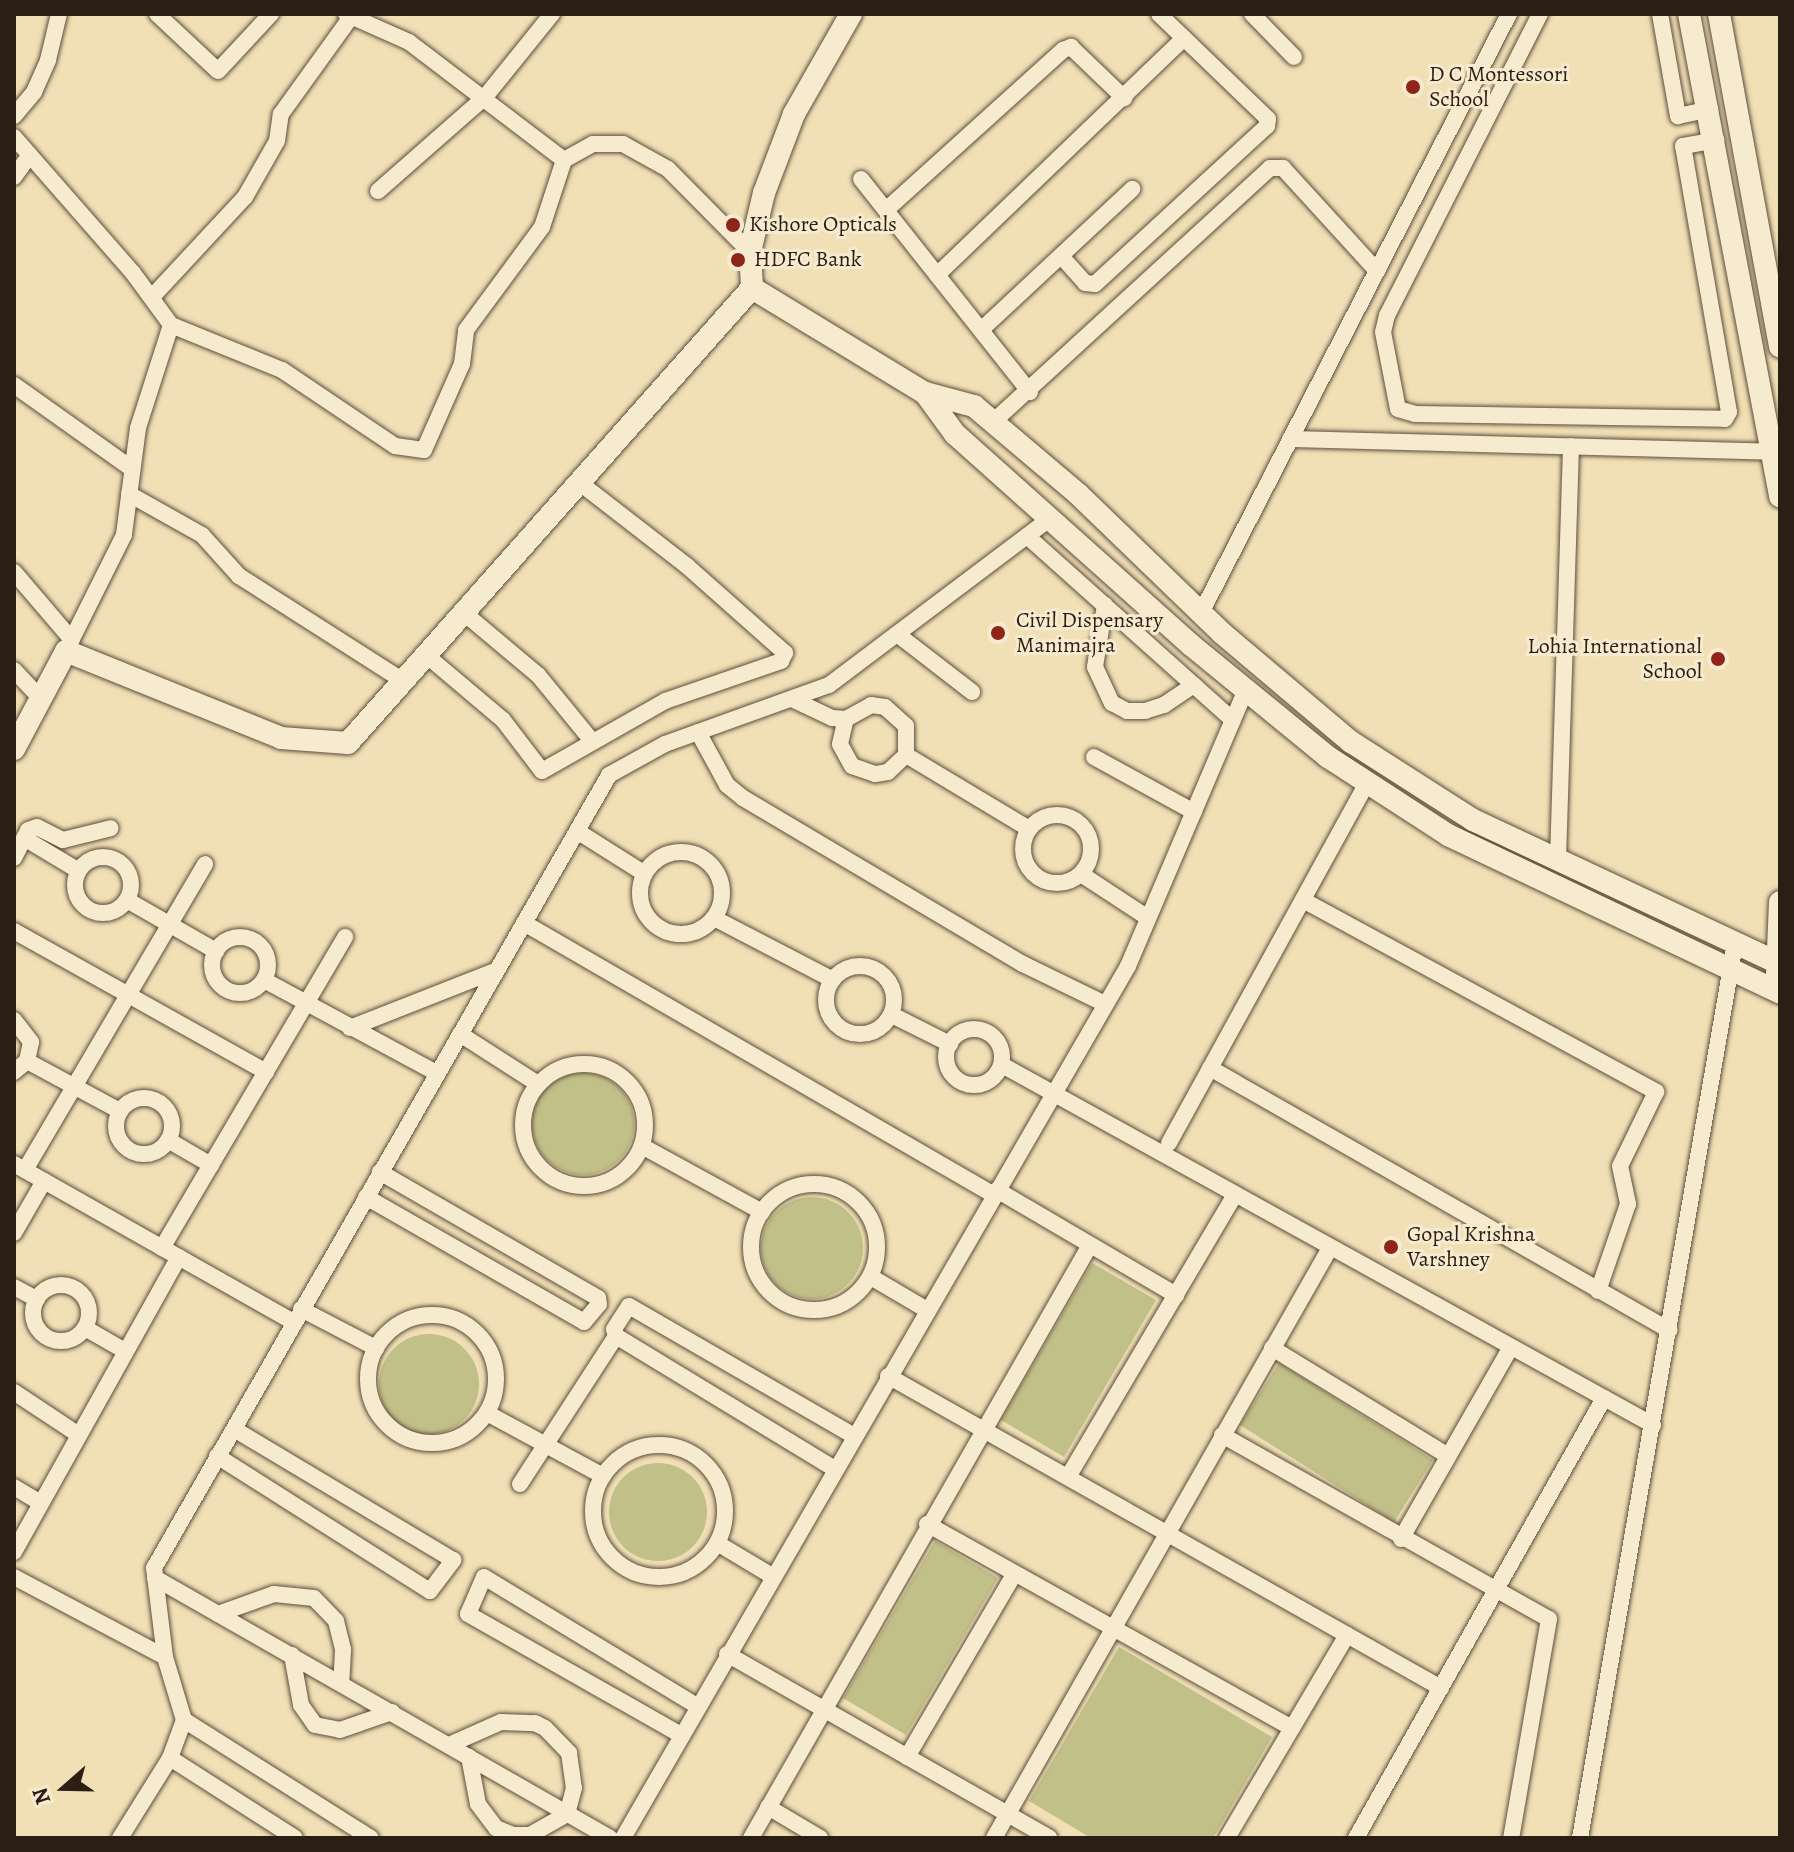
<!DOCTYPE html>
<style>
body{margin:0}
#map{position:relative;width:1794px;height:1852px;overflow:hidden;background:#f1dfb5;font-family:Alegreya,serif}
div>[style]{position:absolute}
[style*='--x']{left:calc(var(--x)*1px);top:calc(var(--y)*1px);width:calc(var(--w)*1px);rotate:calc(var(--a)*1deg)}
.green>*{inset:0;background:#c1c088}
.round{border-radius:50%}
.roads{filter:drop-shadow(0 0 2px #5c4e3c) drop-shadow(0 0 2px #5c4e3c)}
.street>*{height:16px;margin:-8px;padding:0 8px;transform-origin:8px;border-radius:8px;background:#f6eacf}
.street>.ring{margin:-8px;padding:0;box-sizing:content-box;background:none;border:16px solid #f6eacf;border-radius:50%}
.secondary>*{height:22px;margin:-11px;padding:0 11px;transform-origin:11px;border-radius:11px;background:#f6eacf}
.dots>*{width:22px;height:22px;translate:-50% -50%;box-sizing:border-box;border:4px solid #f6eacf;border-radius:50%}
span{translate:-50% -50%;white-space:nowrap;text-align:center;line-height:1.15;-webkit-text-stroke:6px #f6eacf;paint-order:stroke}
.poi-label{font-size:22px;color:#2b1e14}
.left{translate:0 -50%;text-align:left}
.right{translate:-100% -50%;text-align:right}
.frame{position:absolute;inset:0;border:16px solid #2b1e14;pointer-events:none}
.north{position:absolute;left:24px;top:1748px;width:80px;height:80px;-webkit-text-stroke:6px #f6eacf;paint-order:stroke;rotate:250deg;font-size:22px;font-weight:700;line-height:32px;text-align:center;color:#2b1e14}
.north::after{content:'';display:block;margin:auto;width:28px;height:36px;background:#2b1e14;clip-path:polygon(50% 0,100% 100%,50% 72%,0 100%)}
</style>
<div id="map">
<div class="green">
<i class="round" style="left:532px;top:1073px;width:102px;height:102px"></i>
<i class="round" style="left:761px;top:1197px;width:102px;height:102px"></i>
<i style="clip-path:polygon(1092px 1263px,1156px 1300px,1064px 1457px,1001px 1420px)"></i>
<i class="round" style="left:379px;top:1334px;width:100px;height:100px"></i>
<i style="clip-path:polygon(1279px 1363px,1433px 1460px,1394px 1522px,1240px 1425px)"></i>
<i class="round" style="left:609px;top:1463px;width:98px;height:98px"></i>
<i style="clip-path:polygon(935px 1541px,998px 1578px,906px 1735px,843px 1698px)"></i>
<i style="clip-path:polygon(1119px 1647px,1272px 1737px,1213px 1838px,1091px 1838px,1029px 1801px)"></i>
</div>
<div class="roads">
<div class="street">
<i style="--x:157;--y:14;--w:83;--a:43.1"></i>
<i style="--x:218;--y:71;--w:78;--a:-47.1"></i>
<i style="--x:346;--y:14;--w:69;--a:24"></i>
<i style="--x:409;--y:42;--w:195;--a:37.3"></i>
<i style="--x:564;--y:160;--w:33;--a:-29"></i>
<i style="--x:593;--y:144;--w:30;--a:0"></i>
<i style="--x:623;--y:144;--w:51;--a:29.1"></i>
<i style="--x:668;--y:169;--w:117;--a:45.3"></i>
<i style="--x:1252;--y:14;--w:60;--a:45.7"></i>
<i style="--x:1540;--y:14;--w:338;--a:116.9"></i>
<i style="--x:1387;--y:315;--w:17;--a:103"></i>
<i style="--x:1383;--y:332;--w:78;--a:79"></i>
<i style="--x:1398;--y:409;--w:18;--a:16"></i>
<i style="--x:1415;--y:414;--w:310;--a:0.9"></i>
<i style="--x:1725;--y:419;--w:8;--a:-60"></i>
<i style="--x:1729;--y:412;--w:270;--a:-99.8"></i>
<i style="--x:1683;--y:146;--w:34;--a:-10"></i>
<i style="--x:1660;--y:14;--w:104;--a:80"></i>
<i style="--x:1678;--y:116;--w:33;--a:-12"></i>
<i style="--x:14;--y:116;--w:31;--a:-50"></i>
<i style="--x:34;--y:92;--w:35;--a:-66"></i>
<i style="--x:48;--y:60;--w:47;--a:-76.6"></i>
<i style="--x:14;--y:137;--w:181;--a:48.8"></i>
<i style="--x:133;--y:273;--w:64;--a:53.8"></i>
<i style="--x:171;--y:325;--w:108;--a:107.8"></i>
<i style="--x:138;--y:428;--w:108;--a:97.5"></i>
<i style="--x:124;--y:535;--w:130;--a:116.6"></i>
<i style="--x:14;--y:177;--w:27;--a:-54"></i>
<i style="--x:861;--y:179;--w:272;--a:51.6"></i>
<i style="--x:378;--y:191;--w:142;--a:-41.3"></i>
<i style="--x:485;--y:97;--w:107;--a:-51.1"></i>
<i style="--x:886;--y:210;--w:239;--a:-42.1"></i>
<i style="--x:1063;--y:50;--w:9;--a:-21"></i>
<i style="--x:1071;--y:47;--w:74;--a:43.9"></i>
<i style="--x:1061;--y:256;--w:36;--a:48"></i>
<i style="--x:1085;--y:283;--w:10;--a:6"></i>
<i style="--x:1095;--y:284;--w:234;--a:-42.6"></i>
<i style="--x:1267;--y:126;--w:7;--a:-82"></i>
<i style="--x:1268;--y:119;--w:151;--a:-136.1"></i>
<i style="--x:937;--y:275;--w:342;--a:-43.8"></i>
<i style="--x:152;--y:297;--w:137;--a:-47.1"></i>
<i style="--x:245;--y:197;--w:64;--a:-60.3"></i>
<i style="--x:277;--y:141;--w:27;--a:-82"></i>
<i style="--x:281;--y:114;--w:120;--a:-54.2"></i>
<i style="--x:171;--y:325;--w:120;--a:22.1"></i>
<i style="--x:282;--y:370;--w:136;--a:33.9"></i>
<i style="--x:395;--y:446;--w:29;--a:8"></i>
<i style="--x:424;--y:450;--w:94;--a:-66.2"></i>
<i style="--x:462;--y:364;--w:34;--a:-83"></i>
<i style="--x:466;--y:330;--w:128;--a:-53.6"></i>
<i style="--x:542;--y:227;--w:71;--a:-71.8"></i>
<i style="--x:981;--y:330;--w:207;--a:-43"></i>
<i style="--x:14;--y:385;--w:145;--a:35.4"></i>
<i style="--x:994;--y:421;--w:374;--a:-42.5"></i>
<i style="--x:1270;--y:168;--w:13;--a:0"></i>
<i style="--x:1283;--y:168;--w:139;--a:47.6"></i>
<i style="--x:1290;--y:439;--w:484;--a:1.5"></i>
<i style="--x:129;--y:494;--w:84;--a:29.3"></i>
<i style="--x:202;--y:535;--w:55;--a:47.9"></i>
<i style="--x:239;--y:576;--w:195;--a:32.6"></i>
<i style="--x:1027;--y:536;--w:276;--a:41.8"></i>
<i style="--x:14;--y:572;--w:89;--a:49.5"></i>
<i style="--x:1105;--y:605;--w:63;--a:99.2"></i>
<i style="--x:1095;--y:667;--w:40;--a:65"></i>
<i style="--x:1112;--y:703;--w:17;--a:28"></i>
<i style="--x:1127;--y:711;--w:18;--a:0"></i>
<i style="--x:1145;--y:711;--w:20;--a:-18"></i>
<i style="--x:1164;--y:705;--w:36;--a:-34"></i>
<i style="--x:464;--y:613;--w:97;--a:40"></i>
<i style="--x:538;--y:675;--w:85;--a:50.7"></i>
<i style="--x:1201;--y:613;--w:674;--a:-62.79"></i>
<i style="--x:897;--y:634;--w:95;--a:37.7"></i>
<i style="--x:426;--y:655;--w:101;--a:40.2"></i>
<i style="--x:503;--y:720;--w:64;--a:52.6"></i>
<i style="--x:542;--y:771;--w:142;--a:-29.6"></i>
<i style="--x:665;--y:701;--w:123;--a:-19"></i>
<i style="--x:781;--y:661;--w:9;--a:-63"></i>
<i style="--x:785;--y:653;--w:131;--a:-138.4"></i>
<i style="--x:687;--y:566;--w:135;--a:-142.2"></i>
<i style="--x:14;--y:670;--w:40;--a:47"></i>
<i style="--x:792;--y:699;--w:44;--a:25.4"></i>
<i style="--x:832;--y:718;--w:14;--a:4"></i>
<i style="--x:846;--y:719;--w:29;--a:-29"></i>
<i style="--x:871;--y:705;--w:14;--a:8"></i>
<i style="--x:885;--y:707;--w:28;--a:42"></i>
<i style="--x:906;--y:726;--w:29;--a:90"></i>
<i style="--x:906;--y:755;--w:25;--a:137"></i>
<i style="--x:888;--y:772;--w:13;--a:171"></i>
<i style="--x:875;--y:774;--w:24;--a:-161"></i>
<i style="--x:852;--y:766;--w:25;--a:-119"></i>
<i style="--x:840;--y:744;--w:26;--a:-77"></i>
<i style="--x:698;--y:732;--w:60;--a:61.3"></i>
<i style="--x:727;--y:785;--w:21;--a:39"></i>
<i style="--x:743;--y:798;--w:326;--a:30.7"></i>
<i style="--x:1023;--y:964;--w:91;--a:26"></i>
<i style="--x:906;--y:755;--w:144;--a:31"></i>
<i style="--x:1094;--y:757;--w:114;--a:28.8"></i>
<i class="ring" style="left:1023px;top:815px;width:52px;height:52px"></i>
<i style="--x:577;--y:831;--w:80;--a:32.3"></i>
<i style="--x:24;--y:838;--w:64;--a:31"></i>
<i class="ring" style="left:640px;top:852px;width:66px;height:66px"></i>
<i class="ring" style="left:75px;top:857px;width:40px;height:40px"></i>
<i style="--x:14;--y:858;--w:31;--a:-63"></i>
<i style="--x:28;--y:830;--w:9;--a:-18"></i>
<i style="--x:37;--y:827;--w:29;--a:27"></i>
<i style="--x:63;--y:840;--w:49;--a:-14"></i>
<i style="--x:1558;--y:860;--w:414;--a:-88.2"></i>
<i style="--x:1081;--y:874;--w:80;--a:33.3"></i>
<i style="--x:127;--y:900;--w:103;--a:29.8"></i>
<i style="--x:1303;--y:900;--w:402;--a:28.5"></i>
<i style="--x:1656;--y:1092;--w:82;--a:115.9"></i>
<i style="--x:1620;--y:1166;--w:39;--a:78"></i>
<i style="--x:1628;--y:1204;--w:92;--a:109"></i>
<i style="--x:714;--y:918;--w:134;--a:27.5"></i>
<i style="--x:524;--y:923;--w:543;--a:30.06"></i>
<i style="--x:14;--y:931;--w:289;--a:29.2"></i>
<i class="ring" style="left:212px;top:937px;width:40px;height:40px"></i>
<i class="ring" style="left:826px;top:966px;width:52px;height:52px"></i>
<i style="--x:264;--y:980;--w:196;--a:28.3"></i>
<i style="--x:892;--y:1015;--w:65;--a:26.6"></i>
<i style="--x:14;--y:1020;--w:28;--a:52"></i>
<i style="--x:31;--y:1042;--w:19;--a:102"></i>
<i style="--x:27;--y:1061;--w:17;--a:140"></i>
<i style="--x:350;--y:1028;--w:158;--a:-21.5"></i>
<i class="ring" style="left:946px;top:1029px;width:40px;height:40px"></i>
<i style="--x:460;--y:1034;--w:93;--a:32.7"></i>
<i style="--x:27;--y:1061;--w:106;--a:28.3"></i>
<i class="ring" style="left:523px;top:1064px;width:106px;height:106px"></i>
<i style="--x:1002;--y:1065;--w:744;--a:28.94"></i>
<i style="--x:1210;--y:1068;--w:529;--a:29.72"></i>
<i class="ring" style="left:116px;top:1098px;width:40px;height:40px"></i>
<i style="--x:168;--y:1140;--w:50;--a:30.2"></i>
<i style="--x:1169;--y:1143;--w:411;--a:-61.2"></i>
<i style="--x:642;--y:1146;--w:137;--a:28.8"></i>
<i style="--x:14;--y:1164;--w:321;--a:29.5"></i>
<i style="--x:25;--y:1170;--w:355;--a:-59.5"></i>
<i class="ring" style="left:751px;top:1184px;width:110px;height:110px"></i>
<i style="--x:997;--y:1190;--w:208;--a:30.4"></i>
<i style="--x:366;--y:1197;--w:251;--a:29.8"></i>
<i style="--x:584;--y:1322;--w:23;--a:-50"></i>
<i style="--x:599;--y:1304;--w:6;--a:-99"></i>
<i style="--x:598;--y:1298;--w:252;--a:-150"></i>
<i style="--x:14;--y:1233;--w:60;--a:-60"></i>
<i style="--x:162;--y:1248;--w:361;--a:-59.5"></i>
<i style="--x:871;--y:1277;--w:65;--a:30.5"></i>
<i class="ring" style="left:33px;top:1285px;width:40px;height:40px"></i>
<i style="--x:14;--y:1287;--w:26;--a:28"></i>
<i style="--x:301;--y:1309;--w:85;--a:27.5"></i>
<i class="ring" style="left:368px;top:1315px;width:112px;height:112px"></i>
<i style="--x:85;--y:1328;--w:46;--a:29.9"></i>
<i style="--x:616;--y:1336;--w:256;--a:31.3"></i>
<i style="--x:1272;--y:1348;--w:206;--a:31.5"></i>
<i style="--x:888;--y:1376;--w:635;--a:29.43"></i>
<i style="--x:14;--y:1392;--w:78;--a:33.5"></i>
<i style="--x:487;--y:1413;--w:132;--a:28.5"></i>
<i style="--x:1222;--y:1435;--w:375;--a:29.4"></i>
<i style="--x:1549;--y:1619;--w:222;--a:99.8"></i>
<i class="ring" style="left:593px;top:1445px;width:116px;height:116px"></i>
<i style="--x:217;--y:1456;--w:252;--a:32.4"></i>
<i style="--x:430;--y:1591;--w:39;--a:-53"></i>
<i style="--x:453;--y:1560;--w:255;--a:-149.1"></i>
<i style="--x:1068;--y:1477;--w:328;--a:-59.4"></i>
<i style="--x:520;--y:1484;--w:176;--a:-57"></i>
<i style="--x:616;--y:1336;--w:7;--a:-106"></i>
<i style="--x:614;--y:1329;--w:27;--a:-57"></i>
<i style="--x:629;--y:1306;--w:260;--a:30"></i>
<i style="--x:14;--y:1487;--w:31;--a:31"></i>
<i style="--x:927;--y:1524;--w:418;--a:29.2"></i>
<i style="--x:1401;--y:1539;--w:221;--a:-60.2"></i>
<i style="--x:717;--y:1543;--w:64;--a:31"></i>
<i style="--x:14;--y:1552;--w:338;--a:-60.8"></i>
<i style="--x:14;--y:1577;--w:171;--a:27.9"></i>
<i style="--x:155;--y:1578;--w:524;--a:29.74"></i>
<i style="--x:218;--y:1614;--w:59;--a:-19.7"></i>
<i style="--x:274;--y:1594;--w:40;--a:5.7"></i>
<i style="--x:314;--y:1598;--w:32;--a:46"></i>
<i style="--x:336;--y:1621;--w:30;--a:76"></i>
<i style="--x:343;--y:1650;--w:33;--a:93"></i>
<i style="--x:727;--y:1654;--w:371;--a:29.7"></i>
<i style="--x:292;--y:1655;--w:51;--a:79.8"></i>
<i style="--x:301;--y:1705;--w:24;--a:55"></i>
<i style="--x:315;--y:1725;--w:25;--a:11"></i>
<i style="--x:340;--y:1730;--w:55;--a:-19.1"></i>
<i style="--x:184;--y:1720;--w:221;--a:32.3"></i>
<i style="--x:681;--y:1735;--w:245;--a:-150.4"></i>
<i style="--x:468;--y:1614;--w:40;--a:-66.6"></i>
<i style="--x:484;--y:1577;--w:249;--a:31.2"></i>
<i style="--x:449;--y:1745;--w:57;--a:-23.9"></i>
<i style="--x:501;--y:1722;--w:34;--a:2"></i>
<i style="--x:535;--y:1723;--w:11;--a:27"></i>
<i style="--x:545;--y:1728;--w:35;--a:46"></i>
<i style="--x:569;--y:1753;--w:35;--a:82"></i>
<i style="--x:574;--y:1788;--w:27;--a:105"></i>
<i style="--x:567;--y:1814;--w:43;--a:150.4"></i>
<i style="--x:530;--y:1835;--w:17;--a:180"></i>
<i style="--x:513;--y:1835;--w:18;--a:-158"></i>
<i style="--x:496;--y:1828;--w:30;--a:-127"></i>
<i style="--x:478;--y:1804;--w:48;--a:-100.8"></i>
<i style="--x:907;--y:1757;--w:213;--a:-59.6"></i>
<i style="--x:170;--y:1758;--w:148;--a:32.6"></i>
<i style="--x:768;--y:1807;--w:61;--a:30.8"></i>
<i style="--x:120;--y:1838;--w:94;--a:-58"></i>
<i style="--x:170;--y:1758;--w:40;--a:-69.8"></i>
<i style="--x:184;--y:1720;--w:66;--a:-106.8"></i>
<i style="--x:165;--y:1657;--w:90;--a:-97"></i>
<i style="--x:154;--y:1568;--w:914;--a:-60.15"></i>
<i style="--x:609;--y:775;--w:64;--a:-29"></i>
<i style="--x:665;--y:744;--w:174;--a:-19.8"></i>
<i style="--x:829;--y:685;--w:278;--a:-37"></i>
<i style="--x:623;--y:1838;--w:1008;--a:-59.92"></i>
<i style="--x:1128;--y:966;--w:300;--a:-66.9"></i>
<i style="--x:751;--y:1838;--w:683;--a:-60.24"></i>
<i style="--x:994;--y:1838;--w:679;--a:-60.34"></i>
<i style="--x:1227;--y:1838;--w:236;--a:-59.4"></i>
<i style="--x:1356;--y:1838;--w:505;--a:-60.59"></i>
<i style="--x:1580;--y:1838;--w:908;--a:-80.17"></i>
</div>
<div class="secondary">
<i style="--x:1689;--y:14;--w:491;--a:79.3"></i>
<i style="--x:1719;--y:14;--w:338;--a:79.6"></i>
<i style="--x:752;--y:288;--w:202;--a:31.3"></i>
<i style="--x:925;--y:393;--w:51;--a:14.9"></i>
<i style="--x:974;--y:406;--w:136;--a:40.2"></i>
<i style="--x:1078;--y:494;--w:202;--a:44"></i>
<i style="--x:1223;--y:634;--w:167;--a:40.2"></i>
<i style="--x:1351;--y:742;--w:145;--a:32.6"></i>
<i style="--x:1473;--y:820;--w:339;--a:25.1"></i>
<i style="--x:925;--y:393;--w:51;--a:53.8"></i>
<i style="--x:955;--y:434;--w:317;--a:41.8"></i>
<i style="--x:1191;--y:645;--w:177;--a:39.3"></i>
<i style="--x:1328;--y:757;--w:143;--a:33"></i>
<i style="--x:1448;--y:835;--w:368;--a:25.4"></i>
<i style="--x:14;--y:749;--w:111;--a:-62"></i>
<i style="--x:66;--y:651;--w:232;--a:22"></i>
<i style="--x:281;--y:738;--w:67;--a:4.3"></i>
<i style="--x:348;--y:743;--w:608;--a:-48.4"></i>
<i style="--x:752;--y:288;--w:36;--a:-93"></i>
<i style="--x:750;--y:252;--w:61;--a:-76.7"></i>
<i style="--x:764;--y:193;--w:85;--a:-69.2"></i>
<i style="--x:794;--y:114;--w:115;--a:-60.3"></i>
<i style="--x:1777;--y:974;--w:72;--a:-87.6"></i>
</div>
</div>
<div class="dots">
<i style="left:1413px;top:87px;background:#8f2418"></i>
<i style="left:733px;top:225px;background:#8f2418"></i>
<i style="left:738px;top:260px;background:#8f2418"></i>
<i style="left:998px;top:633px;background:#8f2418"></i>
<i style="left:1718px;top:659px;background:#8f2418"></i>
<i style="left:1391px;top:1247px;background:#8f2418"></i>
</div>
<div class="poi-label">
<span class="left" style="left:1429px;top:87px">D C Montessori<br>School</span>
<span class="left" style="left:749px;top:225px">Kishore Opticals</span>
<span class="left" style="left:754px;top:260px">HDFC Bank</span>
<span class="left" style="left:1016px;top:633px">Civil Dispensary<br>Manimajra</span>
<span class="right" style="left:1702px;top:659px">Lohia International<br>School</span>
<span class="left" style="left:1407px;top:1247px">Gopal Krishna<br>Varshney</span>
</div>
<div class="frame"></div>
<div class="north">N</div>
</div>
